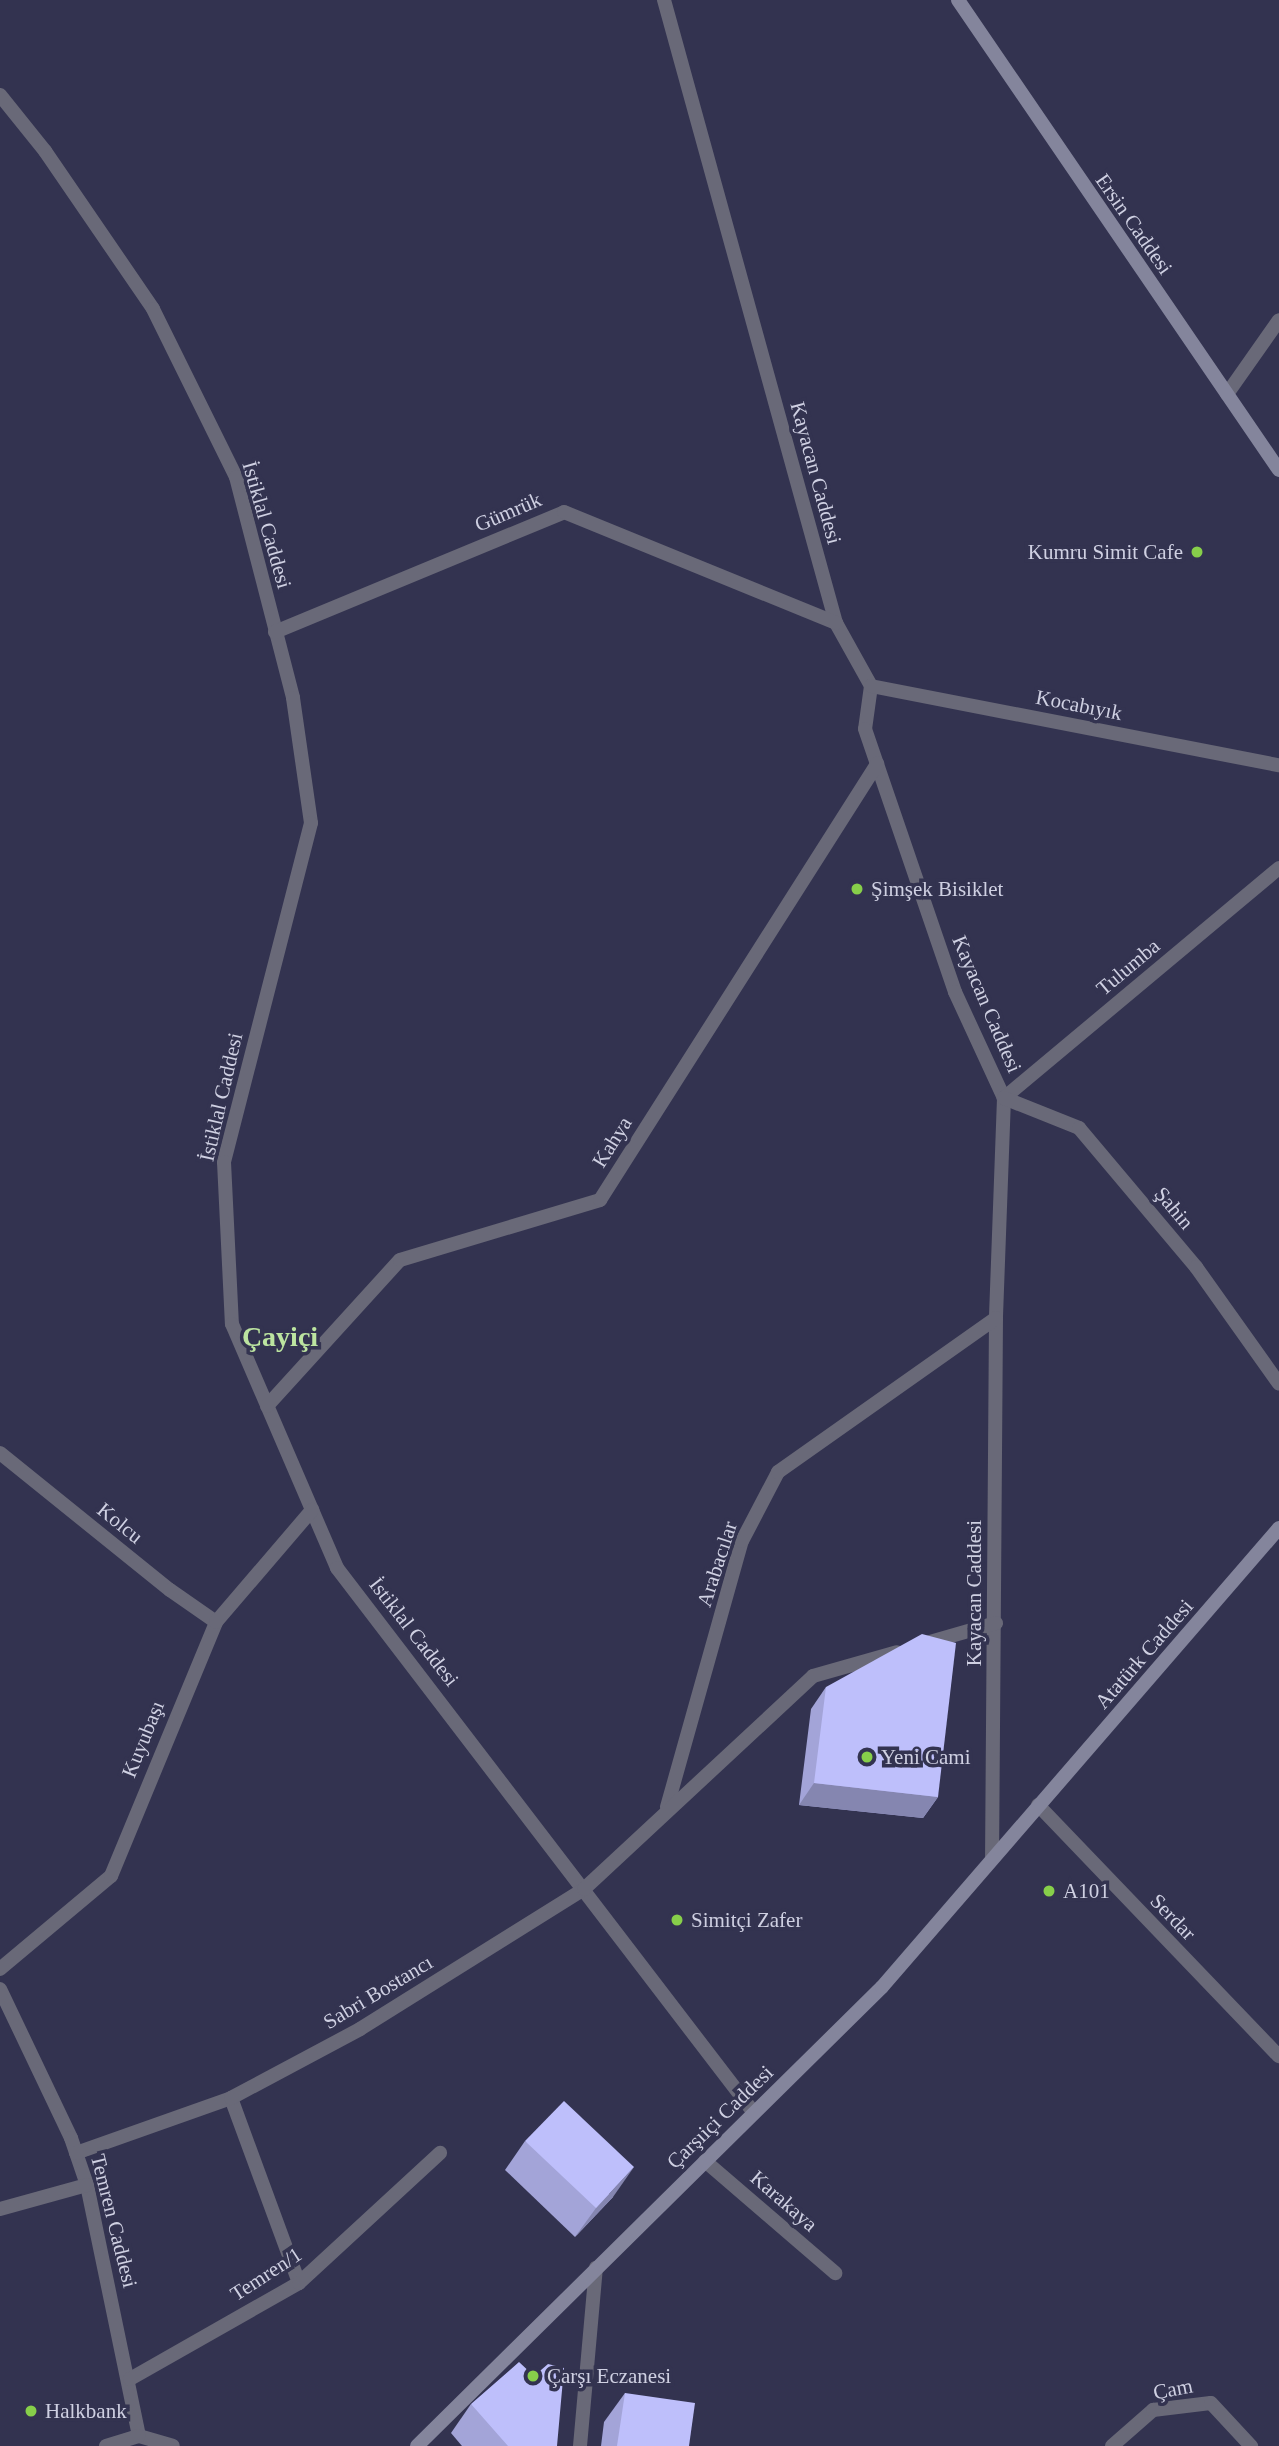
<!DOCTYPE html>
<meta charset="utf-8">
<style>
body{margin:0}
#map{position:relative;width:1279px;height:2446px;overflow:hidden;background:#333350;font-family:"Times New Roman",serif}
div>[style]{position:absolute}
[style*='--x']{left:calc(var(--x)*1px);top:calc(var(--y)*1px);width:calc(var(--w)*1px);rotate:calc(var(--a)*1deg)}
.lane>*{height:14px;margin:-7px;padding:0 7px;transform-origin:7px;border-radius:7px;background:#696978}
.street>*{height:14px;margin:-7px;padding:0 7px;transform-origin:7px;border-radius:7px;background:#696978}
.secondary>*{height:14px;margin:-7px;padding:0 7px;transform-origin:7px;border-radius:7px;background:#84859c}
.wall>*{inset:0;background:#a3a4d8}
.shaded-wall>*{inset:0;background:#8586b0}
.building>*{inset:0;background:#bebffb}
.dots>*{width:19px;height:19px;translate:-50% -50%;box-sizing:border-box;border:4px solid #333350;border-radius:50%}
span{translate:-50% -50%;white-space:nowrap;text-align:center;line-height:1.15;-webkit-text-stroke:7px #333350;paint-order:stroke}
.street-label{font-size:21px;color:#cfd0e2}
.poi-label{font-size:21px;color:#cfd0e2}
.right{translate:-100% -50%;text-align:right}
.left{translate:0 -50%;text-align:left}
.district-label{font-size:28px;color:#bce4a0;font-weight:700}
</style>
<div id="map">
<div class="lane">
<i style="--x:231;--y:2098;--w:197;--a:69.8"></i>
</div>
<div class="street">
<i style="--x:664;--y:0;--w:646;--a:74.57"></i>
<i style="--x:836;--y:623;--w:72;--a:60.9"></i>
<i style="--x:871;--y:686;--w:43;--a:97.9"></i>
<i style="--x:865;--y:729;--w:278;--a:71.1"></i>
<i style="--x:955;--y:992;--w:117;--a:65.2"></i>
<i style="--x:1004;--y:1098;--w:220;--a:92.1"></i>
<i style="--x:996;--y:1318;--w:540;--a:90.42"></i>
<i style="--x:0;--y:95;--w:72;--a:51.2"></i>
<i style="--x:45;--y:151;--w:191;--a:55.6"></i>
<i style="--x:153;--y:309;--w:187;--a:63.7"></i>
<i style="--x:236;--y:477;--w:228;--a:75.5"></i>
<i style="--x:293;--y:698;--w:126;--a:81.8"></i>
<i style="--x:311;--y:823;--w:350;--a:104.4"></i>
<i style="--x:224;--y:1162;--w:162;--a:87.2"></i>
<i style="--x:232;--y:1324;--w:266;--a:66.7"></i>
<i style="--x:337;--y:1568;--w:686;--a:52.58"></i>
<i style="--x:1227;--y:394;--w:90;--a:-54.9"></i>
<i style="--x:275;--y:632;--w:313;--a:-22.5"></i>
<i style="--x:564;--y:512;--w:294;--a:22.2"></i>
<i style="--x:871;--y:686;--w:416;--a:11"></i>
<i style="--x:1279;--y:868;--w:359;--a:140.1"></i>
<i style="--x:1004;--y:1098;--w:81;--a:21.8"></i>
<i style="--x:1079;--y:1128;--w:182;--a:49.9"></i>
<i style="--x:1196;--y:1267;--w:143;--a:54.6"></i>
<i style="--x:267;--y:1406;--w:197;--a:-47.7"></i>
<i style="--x:400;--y:1260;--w:209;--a:-16.7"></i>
<i style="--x:600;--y:1200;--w:517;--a:-57.57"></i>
<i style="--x:0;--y:1453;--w:218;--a:38.9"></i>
<i style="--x:170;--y:1590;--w:56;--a:34.8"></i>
<i style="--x:923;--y:1644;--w:76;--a:-16"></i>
<i style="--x:1038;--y:1805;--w:348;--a:46.2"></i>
<i style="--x:667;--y:1807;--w:276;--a:-74.3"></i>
<i style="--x:742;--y:1541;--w:78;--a:-62.4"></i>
<i style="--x:778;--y:1472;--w:267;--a:-35.2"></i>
<i style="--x:0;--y:1969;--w:145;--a:-40"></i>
<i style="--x:111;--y:1876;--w:275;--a:-67.5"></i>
<i style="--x:216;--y:1622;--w:148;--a:-49.4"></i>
<i style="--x:0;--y:1989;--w:165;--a:64.5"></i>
<i style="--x:71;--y:2138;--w:50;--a:71.2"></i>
<i style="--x:87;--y:2185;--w:256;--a:78.3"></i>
<i style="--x:76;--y:2153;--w:164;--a:-19.5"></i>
<i style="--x:231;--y:2098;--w:146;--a:-28.1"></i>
<i style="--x:360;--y:2029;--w:264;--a:-32"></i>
<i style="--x:584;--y:1889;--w:313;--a:-42.9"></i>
<i style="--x:813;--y:1676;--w:87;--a:-15.9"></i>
<i style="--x:705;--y:2161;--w:172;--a:40.7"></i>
<i style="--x:0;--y:2209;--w:90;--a:-15.4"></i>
<i style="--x:130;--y:2379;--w:194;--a:-29.6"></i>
<i style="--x:299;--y:2283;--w:192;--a:-42.7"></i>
<i style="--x:139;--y:2436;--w:35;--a:16"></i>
<i style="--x:106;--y:2446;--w:34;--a:-17"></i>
<i style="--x:580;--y:2446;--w:179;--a:-84.9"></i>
<i style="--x:1112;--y:2446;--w:55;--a:-41.3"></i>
<i style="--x:1153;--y:2410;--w:58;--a:-6.9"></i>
<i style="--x:1211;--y:2403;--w:59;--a:47.1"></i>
</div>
<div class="secondary">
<i style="--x:958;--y:0;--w:569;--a:55.67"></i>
<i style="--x:417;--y:2446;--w:653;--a:-44.63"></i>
<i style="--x:882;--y:1987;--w:607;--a:-49.14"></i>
</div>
<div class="wall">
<i style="clip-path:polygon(826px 1687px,938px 1797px,923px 1818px,799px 1805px,811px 1709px)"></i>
<i style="clip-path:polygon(525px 2141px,613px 2197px,575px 2237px,505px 2170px)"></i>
<i style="clip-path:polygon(625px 2393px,689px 2446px,601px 2446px,604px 2422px)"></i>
<i style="clip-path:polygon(471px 2404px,557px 2446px,462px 2446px,451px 2433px)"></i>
</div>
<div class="shaded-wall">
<i style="clip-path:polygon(814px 1783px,938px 1797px,923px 1818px,799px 1805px)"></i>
<i style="clip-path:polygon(634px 2167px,613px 2197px,575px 2237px,596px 2208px)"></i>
</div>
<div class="building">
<i style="clip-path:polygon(922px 1634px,956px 1643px,938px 1797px,814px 1783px,826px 1687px)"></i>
<i style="clip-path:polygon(564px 2101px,634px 2167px,596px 2208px,525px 2141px)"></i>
<i style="clip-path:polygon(519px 2362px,534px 2376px,548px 2364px,564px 2368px,557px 2446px,508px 2446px,471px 2404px)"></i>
<i style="clip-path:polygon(625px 2393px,695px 2403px,689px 2446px,617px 2446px)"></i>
</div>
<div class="dots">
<i style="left:1197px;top:552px;background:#87cf4a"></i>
<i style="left:857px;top:889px;background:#87cf4a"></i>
<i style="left:867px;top:1757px;background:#87cf4a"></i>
<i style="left:1049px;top:1891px;background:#87cf4a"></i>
<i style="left:677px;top:1920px;background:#87cf4a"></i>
<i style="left:533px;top:2376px;background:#87cf4a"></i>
<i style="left:31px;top:2411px;background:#87cf4a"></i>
</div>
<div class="street-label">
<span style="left:1134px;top:224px;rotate:55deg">Ersin Caddesi</span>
<span style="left:816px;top:473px;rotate:75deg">Kayacan Caddesi</span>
<span style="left:508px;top:512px;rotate:-23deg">Gümrük</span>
<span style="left:267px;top:525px;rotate:74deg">İstiklal Caddesi</span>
<span style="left:1079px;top:705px;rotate:11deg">Kocabıyık</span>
<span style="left:1128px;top:967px;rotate:-40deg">Tulumba</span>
<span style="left:987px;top:1004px;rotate:67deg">Kayacan Caddesi</span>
<span style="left:221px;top:1097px;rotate:-77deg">İstiklal Caddesi</span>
<span style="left:612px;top:1142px;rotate:-58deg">Kahya</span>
<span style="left:1174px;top:1208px;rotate:50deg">Şahin</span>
<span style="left:120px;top:1523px;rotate:39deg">Kolcu</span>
<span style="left:717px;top:1564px;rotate:-72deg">Arabacılar</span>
<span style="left:974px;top:1593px;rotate:-90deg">Kayacan Caddesi</span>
<span style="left:414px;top:1632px;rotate:52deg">İstiklal Caddesi</span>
<span style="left:1144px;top:1654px;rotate:-49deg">Atatürk Caddesi</span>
<span style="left:143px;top:1739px;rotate:-68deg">Kuyubaşı</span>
<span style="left:1173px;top:1917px;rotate:46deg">Serdar</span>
<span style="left:378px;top:1992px;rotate:-31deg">Sabri Bostancı</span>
<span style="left:720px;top:2117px;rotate:-44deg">Çarşıiçi Caddesi</span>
<span style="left:784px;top:2201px;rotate:41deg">Karakaya</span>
<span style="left:114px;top:2221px;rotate:76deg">Temren Caddesi</span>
<span style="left:266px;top:2274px;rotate:-33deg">Temren/1</span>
<span style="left:1173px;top:2389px;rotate:-11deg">Çam</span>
</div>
<div class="poi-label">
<span class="right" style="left:1183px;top:552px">Kumru Simit Cafe</span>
<span class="left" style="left:871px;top:889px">Şimşek Bisiklet</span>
<span class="left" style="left:881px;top:1757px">Yeni Cami</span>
<span class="left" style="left:1063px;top:1891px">A101</span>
<span class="left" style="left:691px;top:1920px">Simitçi Zafer</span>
<span class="left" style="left:547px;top:2376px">Çarşı Eczanesi</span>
<span class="left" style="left:45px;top:2411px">Halkbank</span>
</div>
<div class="district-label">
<span style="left:280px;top:1337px">Çayiçi</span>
</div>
</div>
